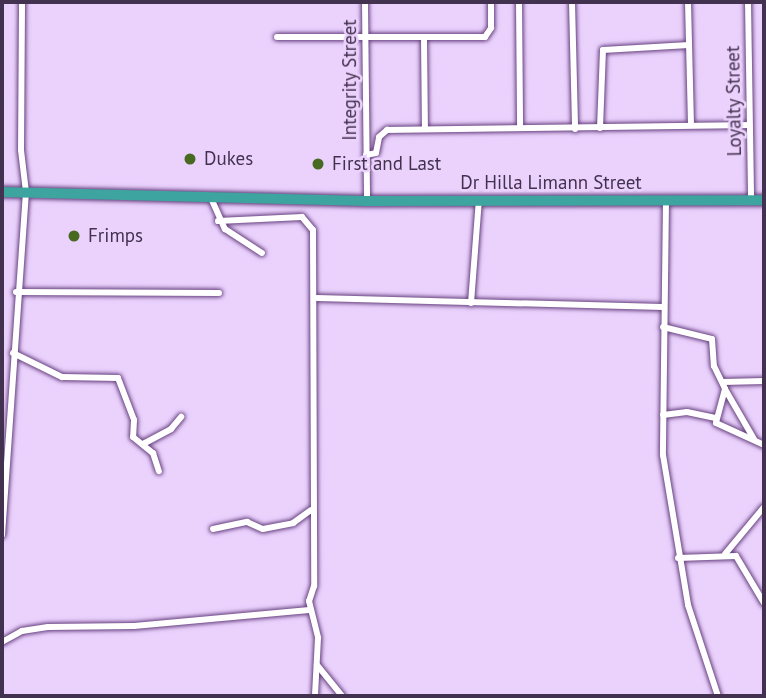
<!DOCTYPE html>
<style>
body{margin:0}
#map{position:relative;width:766px;height:698px;overflow:hidden;background:#ebd2fd;font-family:"PT Sans",sans-serif}
div>[style]{position:absolute}
[style*='--x']{left:calc(var(--x)*1px);top:calc(var(--y)*1px);width:calc(var(--w)*1px);rotate:calc(var(--a)*1deg)}
.roads{filter:drop-shadow(0 0 2px #674180) drop-shadow(0 0 2px #674180)}
.minor>*{height:6px;margin:-3px;padding:0 3px;transform-origin:3px;border-radius:3px;background:#fff}
.highway>*{height:10px;margin:-5px;padding:0 5px;transform-origin:5px;border-radius:5px;background:#3ea49f}
.dots>*{width:19px;height:19px;translate:-50% -50%;box-sizing:border-box;border:4px solid #ebd2fd;border-radius:50%}
span{translate:-50% -50%;white-space:nowrap;text-align:center;line-height:1.15;-webkit-text-stroke:5px #ebd2fd;paint-order:stroke}
.street-label{font-size:19px;color:#43324f}
.poi-label{font-size:19px;color:#43324f}
.left{translate:0 -50%;text-align:left}
.frame{position:absolute;inset:0;border:4px solid #43324f;pointer-events:none}
</style>
<div id="map">
<div class="roads">
<div class="minor">
<i style="--x:365;--y:2;--w:199;--a:89.4"></i>
<i style="--x:519;--y:2;--w:126;--a:89.5"></i>
<i style="--x:572;--y:2;--w:127;--a:88.6"></i>
<i style="--x:688;--y:2;--w:123;--a:88.6"></i>
<i style="--x:748;--y:2;--w:198;--a:89.1"></i>
<i style="--x:277;--y:37;--w:208;--a:0"></i>
<i style="--x:485;--y:37;--w:11;--a:-56"></i>
<i style="--x:491;--y:28;--w:26;--a:-90"></i>
<i style="--x:424;--y:38;--w:89;--a:89.4"></i>
<i style="--x:600;--y:128;--w:78;--a:-87.8"></i>
<i style="--x:603;--y:50;--w:86;--a:-3.3"></i>
<i style="--x:366;--y:155;--w:10;--a:-11"></i>
<i style="--x:376;--y:153;--w:16;--a:-79"></i>
<i style="--x:379;--y:137;--w:11;--a:-41"></i>
<i style="--x:387;--y:130;--w:362;--a:-0.8"></i>
<i style="--x:211;--y:198;--w:34;--a:66"></i>
<i style="--x:225;--y:229;--w:44;--a:33"></i>
<i style="--x:666;--y:201;--w:254;--a:90.7"></i>
<i style="--x:663;--y:455;--w:152;--a:80.5"></i>
<i style="--x:688;--y:605;--w:96;--a:71.8"></i>
<i style="--x:218;--y:221;--w:84;--a:-2.7"></i>
<i style="--x:302;--y:217;--w:17;--a:50"></i>
<i style="--x:313;--y:230;--w:356;--a:89.8"></i>
<i style="--x:314;--y:586;--w:16;--a:108"></i>
<i style="--x:309;--y:601;--w:38;--a:76"></i>
<i style="--x:318;--y:638;--w:58;--a:93"></i>
<i style="--x:16;--y:292;--w:203;--a:0.3"></i>
<i style="--x:317;--y:298;--w:346;--a:1.5"></i>
<i style="--x:471;--y:303;--w:103;--a:-85.6"></i>
<i style="--x:663;--y:327;--w:50;--a:13.8"></i>
<i style="--x:712;--y:339;--w:27;--a:86"></i>
<i style="--x:714;--y:366;--w:25;--a:64"></i>
<i style="--x:725;--y:389;--w:35;--a:105"></i>
<i style="--x:716;--y:423;--w:53;--a:24.6"></i>
<i style="--x:13;--y:353;--w:55;--a:26.1"></i>
<i style="--x:62;--y:377;--w:56;--a:1"></i>
<i style="--x:118;--y:378;--w:45;--a:69.1"></i>
<i style="--x:134;--y:420;--w:17;--a:93"></i>
<i style="--x:133;--y:437;--w:26;--a:39"></i>
<i style="--x:153;--y:453;--w:19;--a:72"></i>
<i style="--x:723;--y:382;--w:41;--a:-1.4"></i>
<i style="--x:725;--y:389;--w:58;--a:59.9"></i>
<i style="--x:663;--y:415;--w:24;--a:-7"></i>
<i style="--x:687;--y:412;--w:29;--a:12"></i>
<i style="--x:143;--y:444;--w:32;--a:-28"></i>
<i style="--x:171;--y:429;--w:16;--a:-50"></i>
<i style="--x:213;--y:529;--w:35;--a:-12"></i>
<i style="--x:247;--y:522;--w:17;--a:24"></i>
<i style="--x:263;--y:529;--w:31;--a:-11"></i>
<i style="--x:293;--y:523;--w:22;--a:-36"></i>
<i style="--x:2;--y:535;--w:344;--a:-86"></i>
<i style="--x:26;--y:192;--w:42;--a:-96.8"></i>
<i style="--x:21;--y:150;--w:148;--a:-89.6"></i>
<i style="--x:725;--y:554;--w:61;--a:-50.3"></i>
<i style="--x:678;--y:558;--w:58;--a:-2"></i>
<i style="--x:736;--y:556;--w:55;--a:59.2"></i>
<i style="--x:2;--y:642;--w:23;--a:-29"></i>
<i style="--x:22;--y:631;--w:26;--a:-9"></i>
<i style="--x:48;--y:627;--w:86;--a:-0.7"></i>
<i style="--x:134;--y:626;--w:176;--a:-5.2"></i>
<i style="--x:317;--y:665;--w:40;--a:51"></i>
</div>
<div class="highway">
<i style="--x:2;--y:192;--w:365;--a:1.4"></i>
<i style="--x:367;--y:201;--w:397;--a:-0.1"></i>
</div>
</div>
<div class="dots">
<i style="left:190px;top:159px;background:#476920"></i>
<i style="left:318px;top:164px;background:#476920"></i>
<i style="left:74px;top:236px;background:#476920"></i>
</div>
<div class="street-label">
<span style="left:350px;top:80px;rotate:-90deg">Integrity Street</span>
<span style="left:734px;top:101px;rotate:-91deg">Loyalty Street</span>
<span style="left:551px;top:183px">Dr Hilla Limann Street</span>
</div>
<div class="poi-label">
<span class="left" style="left:204px;top:159px">Dukes</span>
<span class="left" style="left:332px;top:164px">First and Last</span>
<span class="left" style="left:88px;top:236px">Frimps</span>
</div>
<div class="frame"></div>
</div>
